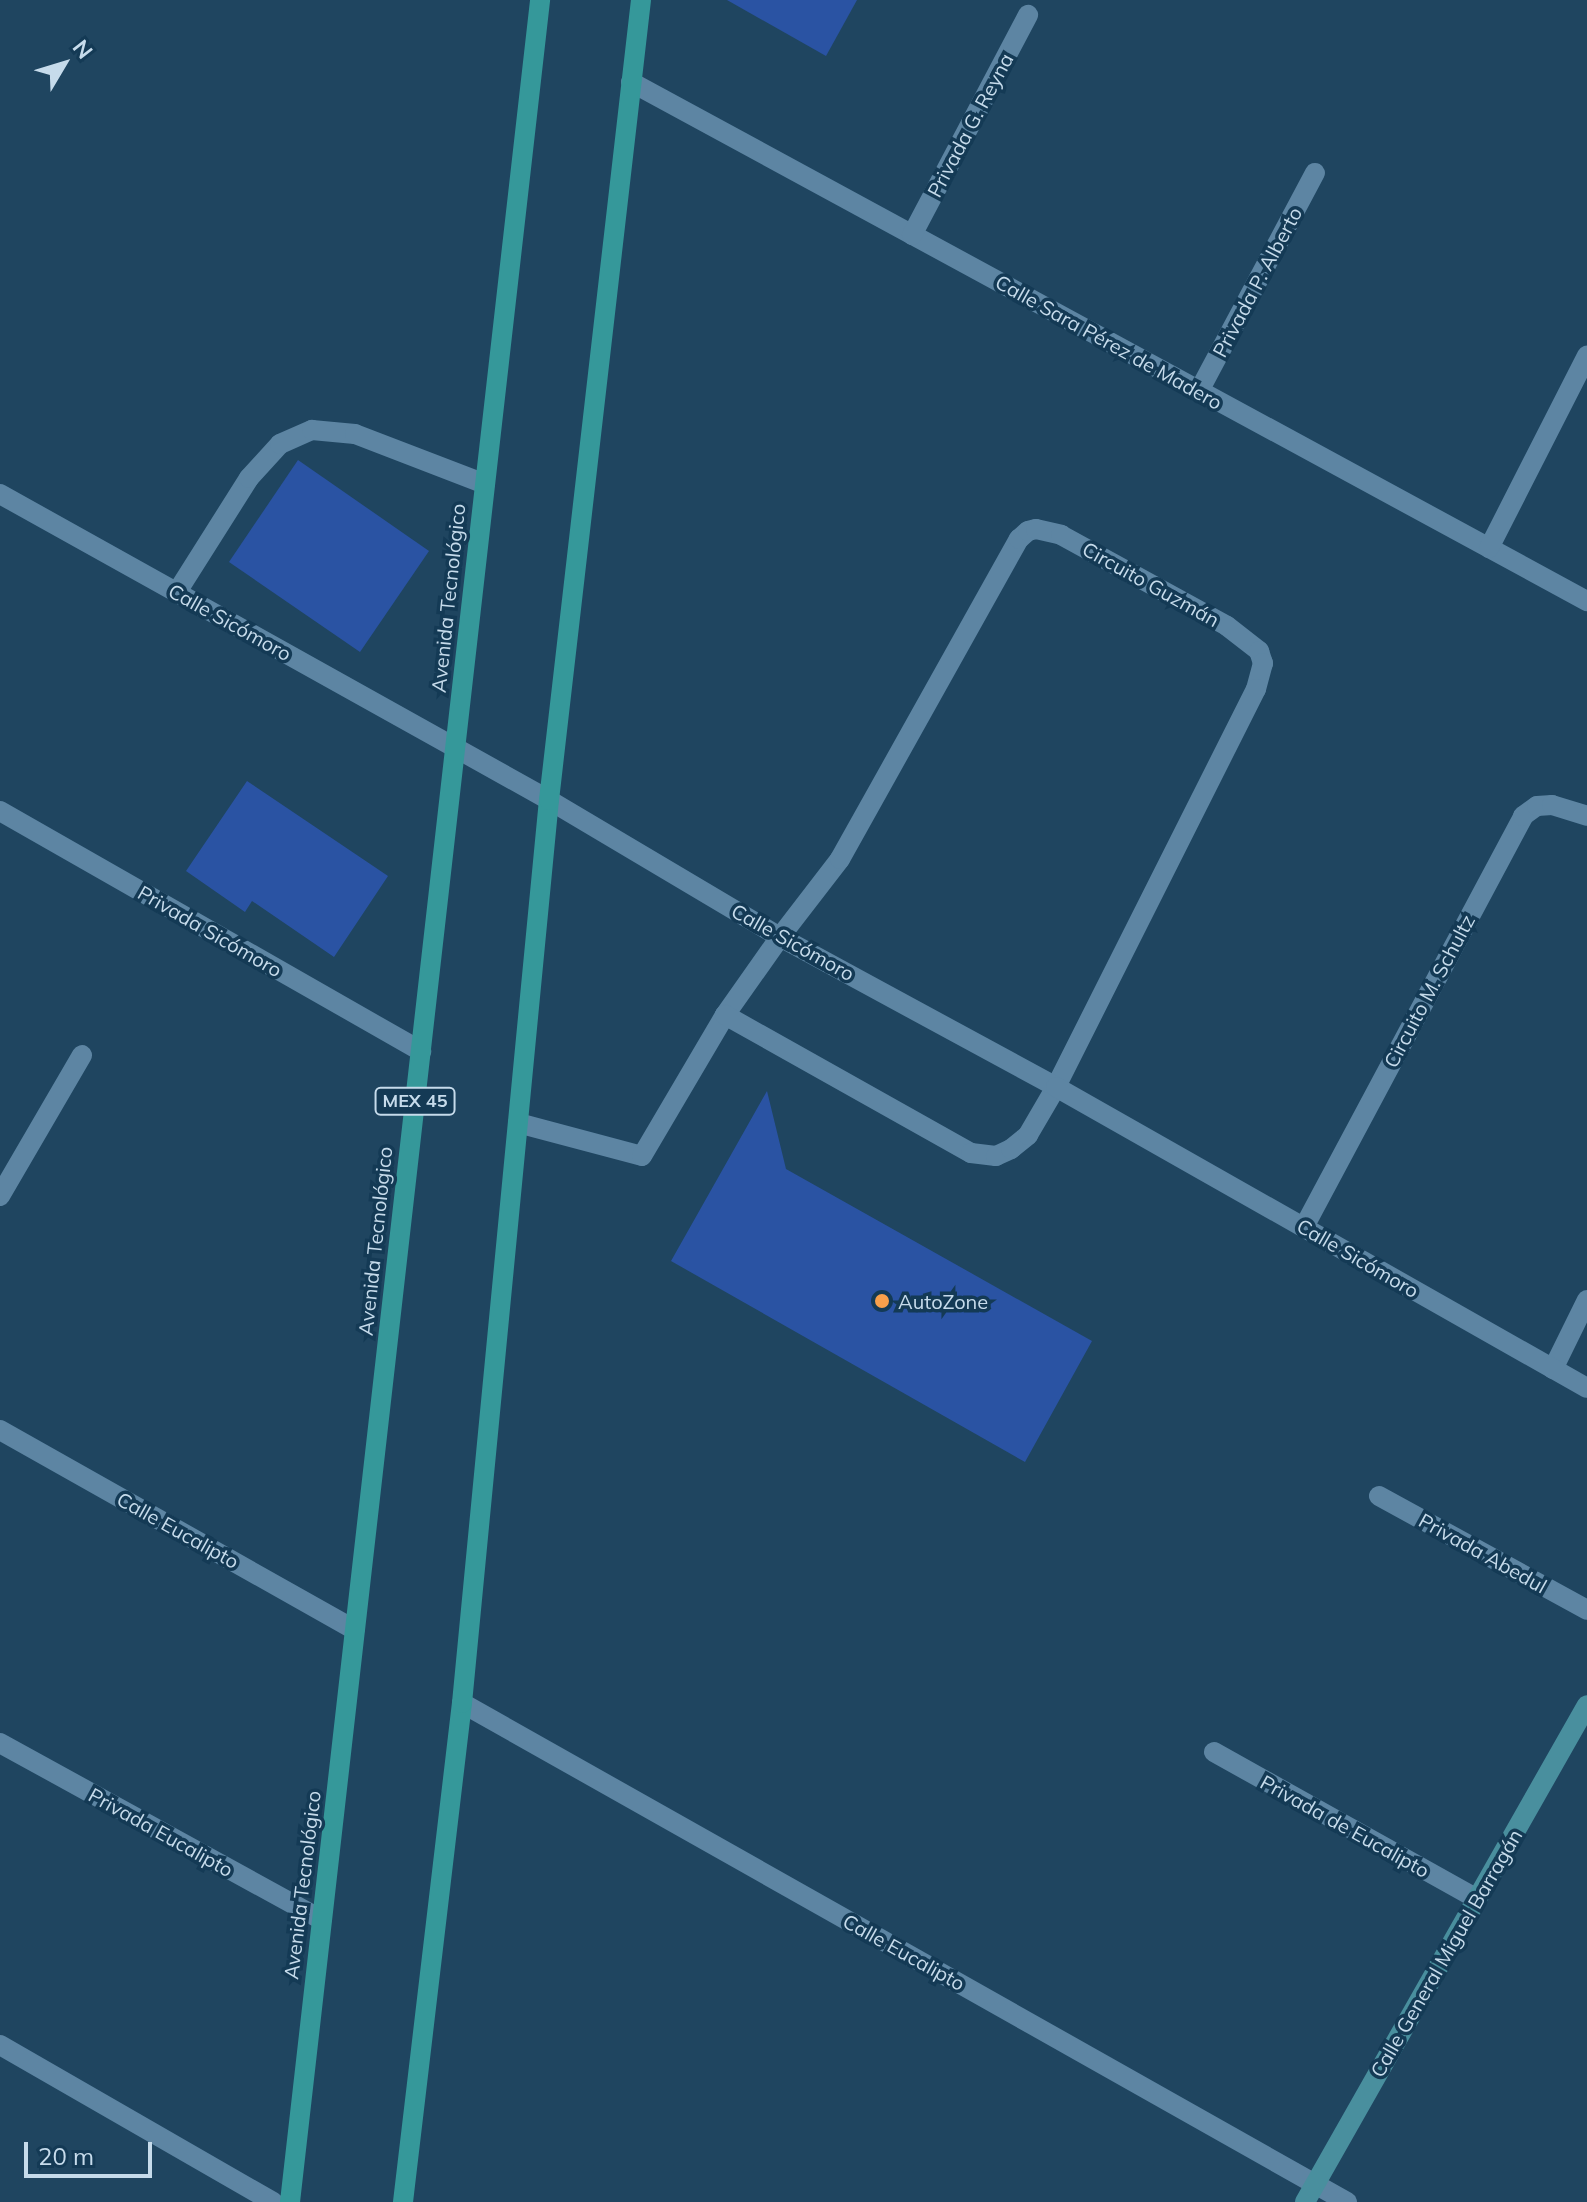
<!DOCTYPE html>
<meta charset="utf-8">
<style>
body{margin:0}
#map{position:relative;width:1587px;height:2202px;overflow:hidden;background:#1f4560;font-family:Mulish,sans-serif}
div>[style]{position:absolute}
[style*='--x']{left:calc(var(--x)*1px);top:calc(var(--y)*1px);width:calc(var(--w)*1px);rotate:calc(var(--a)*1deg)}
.building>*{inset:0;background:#2a53a3}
.service>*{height:20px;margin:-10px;padding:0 10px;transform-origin:10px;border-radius:10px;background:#5d85a3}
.minor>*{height:20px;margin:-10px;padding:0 10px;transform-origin:10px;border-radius:10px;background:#5d85a3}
.tertiary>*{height:20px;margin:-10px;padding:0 10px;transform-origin:10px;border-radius:10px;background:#5d85a3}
.secondary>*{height:20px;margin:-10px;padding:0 10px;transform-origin:10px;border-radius:10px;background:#498f9e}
.primary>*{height:20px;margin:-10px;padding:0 10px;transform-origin:10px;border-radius:10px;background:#35989a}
.dots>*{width:22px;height:22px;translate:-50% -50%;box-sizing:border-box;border:4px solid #143a55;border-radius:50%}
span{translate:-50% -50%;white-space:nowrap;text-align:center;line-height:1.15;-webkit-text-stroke:7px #143a55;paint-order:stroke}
.shield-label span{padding:2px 6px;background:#143a55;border:2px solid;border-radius:6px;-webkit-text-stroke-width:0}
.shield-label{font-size:18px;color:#c6dbeb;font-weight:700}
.street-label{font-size:20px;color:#c6dbeb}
.poi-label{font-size:20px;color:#c6dbeb}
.left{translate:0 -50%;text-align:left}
.north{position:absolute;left:24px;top:24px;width:80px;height:80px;-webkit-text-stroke:6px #143a55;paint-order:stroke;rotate:52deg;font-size:22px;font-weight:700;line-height:32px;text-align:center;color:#c6dbeb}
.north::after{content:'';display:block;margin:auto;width:28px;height:36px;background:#c6dbeb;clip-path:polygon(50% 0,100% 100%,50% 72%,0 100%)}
.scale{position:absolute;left:24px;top:2142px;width:128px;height:36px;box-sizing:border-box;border:4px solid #c6dbeb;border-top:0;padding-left:10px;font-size:24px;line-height:28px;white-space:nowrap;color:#c6dbeb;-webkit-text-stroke:6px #143a55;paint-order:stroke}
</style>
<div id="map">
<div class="building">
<i style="clip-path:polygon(727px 0,857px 0,826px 56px)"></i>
<i style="clip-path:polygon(298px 460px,429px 551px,360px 652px,229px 562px)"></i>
<i style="clip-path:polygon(247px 781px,388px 876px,334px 957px,252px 901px,245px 912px,186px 871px)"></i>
<i style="clip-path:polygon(767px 1091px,786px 1169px,1092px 1341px,1025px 1462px,671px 1261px)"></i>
</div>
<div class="service">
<i style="--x:177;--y:592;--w:135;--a:-57.7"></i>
<i style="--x:249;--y:478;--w:46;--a:-47.6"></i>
<i style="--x:280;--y:444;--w:35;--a:-24"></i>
<i style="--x:312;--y:430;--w:43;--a:5.3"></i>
<i style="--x:355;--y:434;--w:139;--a:21"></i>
<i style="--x:725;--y:1015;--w:95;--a:-54.8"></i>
<i style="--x:518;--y:1123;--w:128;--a:14.9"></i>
<i style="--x:642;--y:1156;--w:164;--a:-59.5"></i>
<i style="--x:725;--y:1015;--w:282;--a:29.3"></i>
<i style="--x:971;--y:1153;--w:25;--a:7"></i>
<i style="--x:996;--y:1156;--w:17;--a:-25"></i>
<i style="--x:1011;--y:1149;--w:22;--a:-39"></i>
<i style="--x:1028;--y:1135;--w:56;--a:-59.7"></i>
</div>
<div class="minor">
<i style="--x:631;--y:82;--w:1088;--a:28.5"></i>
<i style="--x:912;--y:235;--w:249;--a:-62.2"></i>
<i style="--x:1199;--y:391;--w:247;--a:-62"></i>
<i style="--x:1489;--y:548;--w:216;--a:-63"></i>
<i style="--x:0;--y:811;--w:485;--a:29.7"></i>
<i style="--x:780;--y:937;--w:98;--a:-52.4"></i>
<i style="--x:840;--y:859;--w:367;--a:-60.8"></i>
<i style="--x:1019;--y:539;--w:12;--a:-42"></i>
<i style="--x:1028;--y:531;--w:8;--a:-14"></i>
<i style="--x:1036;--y:529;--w:26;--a:13"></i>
<i style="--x:1061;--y:535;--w:189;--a:28.7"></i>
<i style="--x:1227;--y:626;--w:41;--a:38"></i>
<i style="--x:1259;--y:651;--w:13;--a:72"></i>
<i style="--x:1263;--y:663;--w:27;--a:105"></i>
<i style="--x:1256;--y:689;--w:445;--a:116.7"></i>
<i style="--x:0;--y:1196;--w:163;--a:-59.8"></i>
<i style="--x:1304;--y:1227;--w:466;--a:-61.9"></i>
<i style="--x:1523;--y:816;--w:17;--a:-36"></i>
<i style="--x:1537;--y:806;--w:15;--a:-4"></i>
<i style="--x:1552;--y:805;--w:37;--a:17"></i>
<i style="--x:1553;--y:1369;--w:77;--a:-63.8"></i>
<i style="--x:0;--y:1430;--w:407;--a:29.4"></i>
<i style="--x:1379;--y:1496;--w:237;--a:28.7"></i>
<i style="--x:462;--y:1703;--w:1016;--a:29.42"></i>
<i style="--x:0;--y:1743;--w:367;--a:28.8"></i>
<i style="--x:1214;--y:1752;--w:301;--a:29.2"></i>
<i style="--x:0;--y:2045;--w:315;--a:29.9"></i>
</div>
<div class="tertiary">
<i style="--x:0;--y:494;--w:629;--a:29.13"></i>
<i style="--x:549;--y:800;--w:269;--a:30.7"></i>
<i style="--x:780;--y:937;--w:314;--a:28.5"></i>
<i style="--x:1056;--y:1087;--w:610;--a:29.55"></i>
</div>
<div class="secondary">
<i style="--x:1305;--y:2202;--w:571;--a:-60.43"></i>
</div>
<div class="primary">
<i style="--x:290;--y:2202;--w:2216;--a:-83.52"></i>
<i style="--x:403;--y:2202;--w:502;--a:-83.26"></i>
<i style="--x:462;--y:1703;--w:907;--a:-84.5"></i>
<i style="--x:549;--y:800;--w:805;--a:-83.44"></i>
</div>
<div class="dots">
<i style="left:882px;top:1301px;background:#f8a04b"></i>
</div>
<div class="shield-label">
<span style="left:415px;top:1101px">MEX 45</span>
</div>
<div class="street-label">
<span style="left:970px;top:125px;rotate:-62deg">Privada G. Reyna</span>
<span style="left:1257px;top:282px;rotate:-62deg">Privada P. Alberto</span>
<span style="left:1109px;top:342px;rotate:29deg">Calle Sara Pérez de Madero</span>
<span style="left:1151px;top:584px;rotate:29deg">Circuito Guzmán</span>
<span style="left:448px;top:598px;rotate:-84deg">Avenida Tecnológico</span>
<span style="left:230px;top:622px;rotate:29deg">Calle Sicómoro</span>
<span style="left:210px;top:931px;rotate:30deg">Privada Sicómoro</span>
<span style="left:793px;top:942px;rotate:29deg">Calle Sicómoro</span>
<span style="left:1429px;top:991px;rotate:-62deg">Circuito M. Schultz</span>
<span style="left:375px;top:1241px;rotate:-84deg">Avenida Tecnológico</span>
<span style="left:1358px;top:1258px;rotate:30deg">Calle Sicómoro</span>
<span style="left:178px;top:1530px;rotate:29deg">Calle Eucalipto</span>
<span style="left:1483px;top:1553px;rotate:29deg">Privada Abedul</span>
<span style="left:1345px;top:1826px;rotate:29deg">Privada de Eucalipto</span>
<span style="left:161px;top:1832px;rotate:29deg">Privada Eucalipto</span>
<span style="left:302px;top:1885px;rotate:-83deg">Avenida Tecnológico</span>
<span style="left:904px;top:1952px;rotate:29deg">Calle Eucalipto</span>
<span style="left:1446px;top:1953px;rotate:-60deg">Calle General Miguel Barragán</span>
</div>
<div class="poi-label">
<span class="left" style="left:898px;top:1301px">AutoZone</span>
</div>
<div class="north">N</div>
<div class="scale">20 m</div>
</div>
